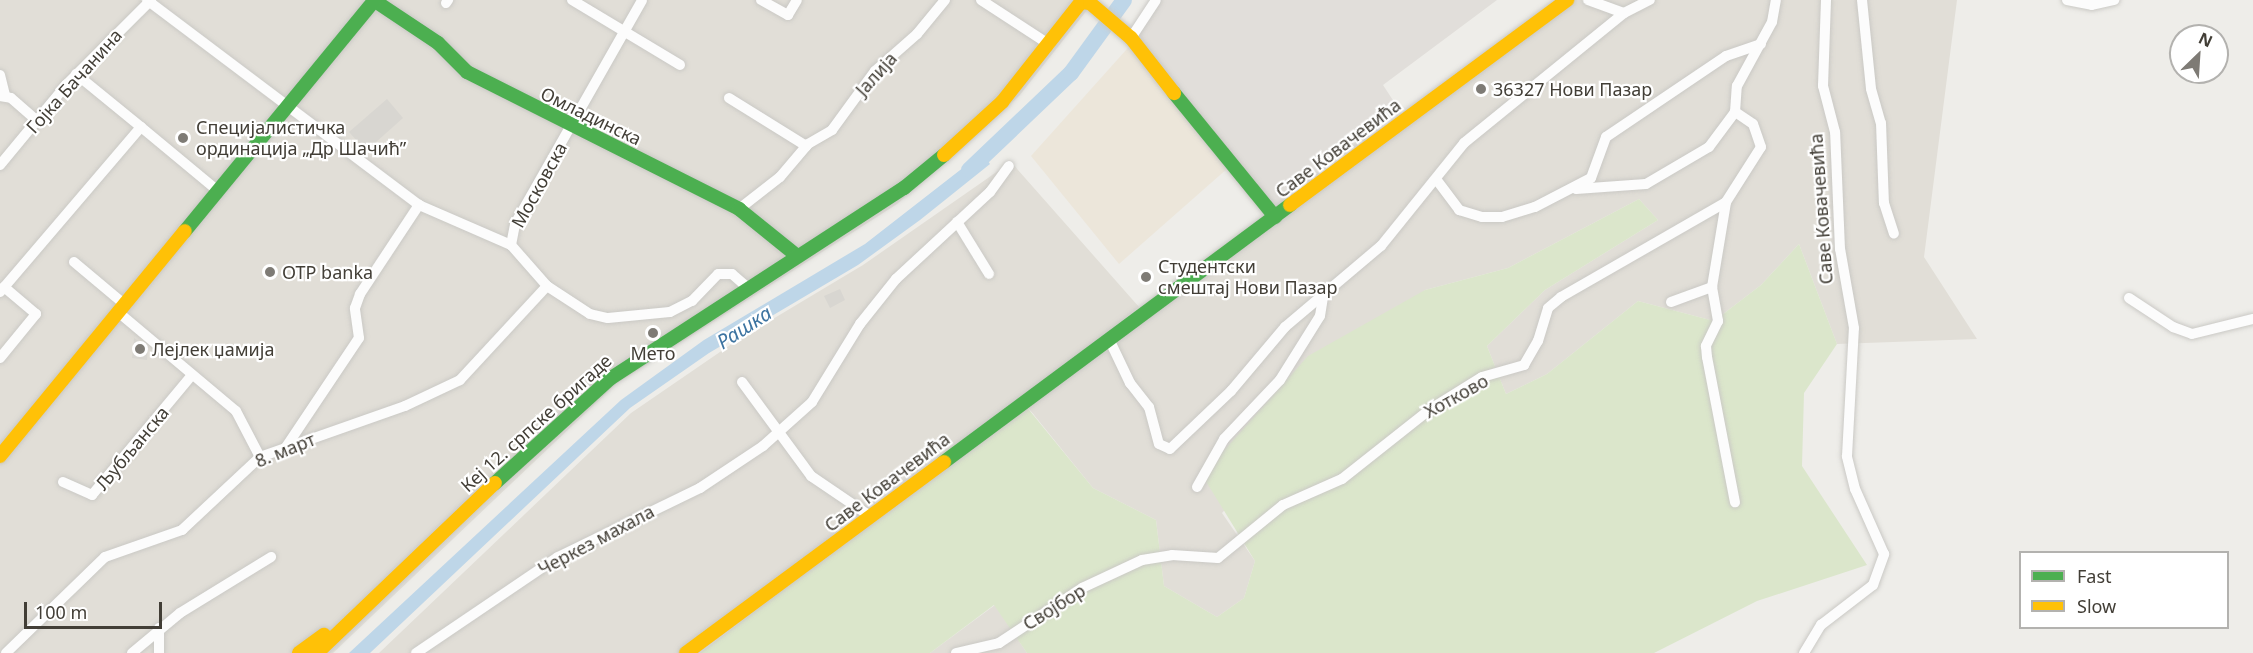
<!DOCTYPE html>
<meta charset="utf-8">
<style>
body{margin:0}
#map{position:relative;width:2253px;height:653px;overflow:hidden;background:#eeede9;font-family:"Noto Sans",sans-serif}
div>[style]{position:absolute}
[style*='--x']{left:calc(var(--x)*1px);top:calc(var(--y)*1px);width:calc(var(--w)*1px);rotate:calc(var(--a)*1deg)}
.residential>*{inset:0;background:#e1ded7}
.commercial>*{inset:0;background:#ece6da}
.industrial>*{inset:0;background:#e1deda}
.green>*{inset:0;background:#dbe6cb}
.water>*{inset:0;background:#bed6e8}
.river>*{height:16px;margin:-8px;padding:0 8px;transform-origin:8px;border-radius:8px;background:#bed6e8}
.building>*{inset:0;background:#d8d6d1}
.roads{filter:drop-shadow(0 0 2px #cac9c5) drop-shadow(0 0 2px #cac9c5)}
.street>*{height:10px;margin:-5px;padding:0 5px;transform-origin:5px;border-radius:5px;background:#fcfcfc}
.fast>*{height:14px;margin:-7px;padding:0 7px;transform-origin:7px;border-radius:7px;background:#4caf50}
.slow>*{height:14px;margin:-7px;padding:0 7px;transform-origin:7px;border-radius:7px;background:#ffc107}
.dots>*{width:16px;height:16px;translate:-50% -50%;box-sizing:border-box;border:3px solid #fff;border-radius:50%}
span{translate:-50% -50%;white-space:nowrap;text-align:center;line-height:1.15;-webkit-text-stroke:4.5px #fff;paint-order:stroke}
.street-label{font-size:18px;color:#423e36}
.poi-label{font-size:18px;color:#423e36}
.left{translate:0 -50%;text-align:left}
.water-label{font-size:20px;color:#3d74a1;font-style:italic}
.legend{position:absolute;left:2019px;top:551px;width:210px;height:78px;box-sizing:border-box;background:#fff;border:2px solid #b3b2af;margin:0;padding:8px 10px;list-style:none;font-size:18px;color:#423e36}
.legend li{display:flex;align-items:center;gap:12px;height:30px}
.legend b{width:30px;border:2px solid #b3b2af}
.north{position:absolute;left:2169px;top:24px;width:60px;height:60px;box-sizing:border-box;background:#fff;border:2px solid #b3b2af;border-radius:50%;rotate:25deg;font-size:16px;font-weight:700;line-height:24px;text-align:center;color:#423e36}
.north::after{content:'';display:block;margin:auto;width:21px;height:27px;background:#7e7b75;clip-path:polygon(50% 0,100% 100%,50% 72%,0 100%)}
.scale{position:absolute;left:24px;top:602px;width:138px;height:27px;box-sizing:border-box;border:3px solid #423e36;border-top:0;padding-left:8px;font-size:18px;line-height:21px;white-space:nowrap;color:#423e36;-webkit-text-stroke:4px #fff;paint-order:stroke}
</style>
<div id="map">
<div class="residential">
<i style="clip-path:polygon(0 0,1095px 0,1019px 96px,897px 204px,616px 384px,333px 653px,0 653px)"></i>
<i style="clip-path:polygon(1574px 0,1957px 0,1924px 257px,1977px 339px,1837px 344px,1799px 244px,1761px 285px,1714px 321px,1638px 301px,1547px 374px,1506px 394px,1487px 346px,1545px 290px,1658px 220px,1639px 199px,1508px 268px,1425px 290px,1222px 513px,1255px 561px,1244px 598px,1217px 617px,1164px 586px,1156px 520px,1093px 488px,1026px 405px)"></i>
<i style="clip-path:polygon(1011px 162px,1139px 307px,795px 579px,697px 653px,379px 653px,631px 413px,736px 341px,863px 265px)"></i>
<i style="clip-path:polygon(995px 605px,1027px 653px,930px 653px)"></i>
</div>
<div class="commercial">
<i style="clip-path:polygon(1135px 40px,1228px 168px,1119px 264px,1031px 156px)"></i>
</div>
<div class="industrial">
<i style="clip-path:polygon(1155px 0,1497px 0,1383px 85px,1402px 114px,1272px 211px,1131px 38px)"></i>
</div>
<div class="green">
<i style="clip-path:polygon(1639px 199px,1658px 220px,1545px 290px,1487px 346px,1506px 394px,1547px 374px,1638px 301px,1714px 321px,1761px 285px,1799px 244px,1837px 344px,1804px 393px,1802px 466px,1867px 565px,1757px 601px,1654px 653px,1027px 653px,994px 605px,930px 653px,700px 653px,1025px 405px,1093px 488px,1156px 520px,1164px 586px,1217px 617px,1244px 598px,1255px 561px,1202px 475px,1308px 356px,1425px 290px,1508px 268px)"></i>
</div>
<div class="water">
<i style="clip-path:polygon(982px 153px,990px 164px,920px 220px,858px 265px,709px 353px,630px 408px,370px 653px,349px 653px,621px 400px,704px 340px,865px 244px)"></i>
</div>
<div class="river">
<i style="--x:969;--y:170;--w:141;--a:-43.6"></i>
<i style="--x:1071;--y:73;--w:90;--a:-54"></i>
</div>
<div class="building">
<i style="clip-path:polygon(387px 99px,403px 118px,366px 151px,349px 132px)"></i>
<i style="clip-path:polygon(840px 289px,845px 300px,830px 308px,824px 296px)"></i>
<i style="clip-path:polygon(134px 338px,148px 347px,147px 360px,132px 358px)"></i>
</div>
<div class="roads">
<div class="street">
<i style="--x:147;--y:0;--w:341;--a:37"></i>
<i style="--x:419;--y:205;--w:100;--a:23.5"></i>
<i style="--x:511;--y:245;--w:55;--a:48.7"></i>
<i style="--x:547;--y:286;--w:51;--a:33.1"></i>
<i style="--x:590;--y:314;--w:18;--a:13"></i>
<i style="--x:608;--y:318;--w:62;--a:-5.5"></i>
<i style="--x:670;--y:312;--w:25;--a:-27"></i>
<i style="--x:692;--y:301;--w:37;--a:-46"></i>
<i style="--x:718;--y:274;--w:14;--a:0"></i>
<i style="--x:732;--y:274;--w:20;--a:41"></i>
<i style="--x:572;--y:0;--w:126;--a:31"></i>
<i style="--x:761;--y:0;--w:31;--a:29"></i>
<i style="--x:788;--y:15;--w:17;--a:-59"></i>
<i style="--x:981;--y:0;--w:82;--a:33.1"></i>
<i style="--x:1588;--y:0;--w:38;--a:20"></i>
<i style="--x:1862;--y:0;--w:89;--a:84.2"></i>
<i style="--x:1871;--y:89;--w:35;--a:74"></i>
<i style="--x:1881;--y:123;--w:80;--a:87.9"></i>
<i style="--x:1884;--y:203;--w:32;--a:72"></i>
<i style="--x:2067;--y:0;--w:25;--a:11"></i>
<i style="--x:2092;--y:5;--w:23;--a:-13"></i>
<i style="--x:446;--y:3;--w:4;--a:-56"></i>
<i style="--x:1131;--y:38;--w:45;--a:-56.7"></i>
<i style="--x:76;--y:74;--w:84;--a:39.2"></i>
<i style="--x:0;--y:75;--w:21;--a:76"></i>
<i style="--x:0;--y:96;--w:11;--a:10"></i>
<i style="--x:11;--y:98;--w:33;--a:41"></i>
<i style="--x:729;--y:98;--w:91;--a:31.9"></i>
<i style="--x:0;--y:165;--w:105;--a:-50.4"></i>
<i style="--x:67;--y:84;--w:119;--a:-45"></i>
<i style="--x:1436;--y:179;--w:39;--a:53"></i>
<i style="--x:1459;--y:210;--w:24;--a:17"></i>
<i style="--x:1482;--y:217;--w:20;--a:0"></i>
<i style="--x:1502;--y:217;--w:34;--a:-17"></i>
<i style="--x:1535;--y:207;--w:63;--a:-27.4"></i>
<i style="--x:1591;--y:178;--w:44;--a:-69.9"></i>
<i style="--x:1606;--y:137;--w:145;--a:-34"></i>
<i style="--x:1726;--y:56;--w:37;--a:-19"></i>
<i style="--x:1576;--y:189;--w:70;--a:-4.1"></i>
<i style="--x:1646;--y:184;--w:73;--a:-30.4"></i>
<i style="--x:1709;--y:147;--w:44;--a:-53.4"></i>
<i style="--x:1735;--y:112;--w:26;--a:-86"></i>
<i style="--x:1737;--y:86;--w:73;--a:-61.3"></i>
<i style="--x:1772;--y:22;--w:22;--a:-80"></i>
<i style="--x:739;--y:209;--w:52;--a:-38"></i>
<i style="--x:780;--y:177;--w:43;--a:-49.7"></i>
<i style="--x:808;--y:144;--w:28;--a:-30"></i>
<i style="--x:832;--y:130;--w:73;--a:-53.9"></i>
<i style="--x:875;--y:71;--w:56;--a:-41.4"></i>
<i style="--x:917;--y:34;--w:44;--a:-50.5"></i>
<i style="--x:957;--y:222;--w:61;--a:58.4"></i>
<i style="--x:511;--y:245;--w:21;--a:-79"></i>
<i style="--x:515;--y:224;--w:257;--a:-60.4"></i>
<i style="--x:74;--y:262;--w:65;--a:40"></i>
<i style="--x:1712;--y:287;--w:35;--a:80"></i>
<i style="--x:1718;--y:321;--w:28;--a:116"></i>
<i style="--x:1706;--y:346;--w:11;--a:85"></i>
<i style="--x:1707;--y:357;--w:148;--a:79.1"></i>
<i style="--x:0;--y:292;--w:217;--a:-49.5"></i>
<i style="--x:141;--y:127;--w:99;--a:39.7"></i>
<i style="--x:2129;--y:298;--w:53;--a:33.4"></i>
<i style="--x:2173;--y:327;--w:20;--a:20"></i>
<i style="--x:2192;--y:334;--w:63;--a:-13.8"></i>
<i style="--x:1671;--y:302;--w:44;--a:-20.1"></i>
<i style="--x:1712;--y:287;--w:86;--a:-80.6"></i>
<i style="--x:118;--y:312;--w:154;--a:40"></i>
<i style="--x:236;--y:411;--w:52;--a:62.4"></i>
<i style="--x:1109;--y:339;--w:49;--a:64.5"></i>
<i style="--x:1130;--y:383;--w:31;--a:52"></i>
<i style="--x:1149;--y:407;--w:38;--a:75"></i>
<i style="--x:1159;--y:444;--w:12;--a:24"></i>
<i style="--x:1170;--y:449;--w:84;--a:-43.6"></i>
<i style="--x:1231;--y:391;--w:84;--a:-49.8"></i>
<i style="--x:1285;--y:327;--w:126;--a:-40.2"></i>
<i style="--x:1381;--y:246;--w:132;--a:-51.1"></i>
<i style="--x:1464;--y:143;--w:206;--a:-39.1"></i>
<i style="--x:1624;--y:13;--w:29;--a:-27"></i>
<i style="--x:0;--y:358;--w:57;--a:-50.7"></i>
<i style="--x:36;--y:314;--w:42;--a:-139.8"></i>
<i style="--x:742;--y:382;--w:117;--a:53.7"></i>
<i style="--x:811;--y:476;--w:71;--a:34.1"></i>
<i style="--x:286;--y:447;--w:131;--a:-56.2"></i>
<i style="--x:359;--y:338;--w:30;--a:-98"></i>
<i style="--x:355;--y:308;--w:15;--a:-70"></i>
<i style="--x:360;--y:294;--w:107;--a:-56.5"></i>
<i style="--x:63;--y:482;--w:32;--a:24"></i>
<i style="--x:92;--y:495;--w:156;--a:-50.2"></i>
<i style="--x:1197;--y:487;--w:55;--a:-60.6"></i>
<i style="--x:1224;--y:439;--w:81;--a:-46.5"></i>
<i style="--x:1280;--y:380;--w:75;--a:-58"></i>
<i style="--x:1320;--y:316;--w:20;--a:-81"></i>
<i style="--x:159;--y:628;--w:25;--a:90"></i>
<i style="--x:6;--y:653;--w:138;--a:-44.1"></i>
<i style="--x:105;--y:557;--w:82;--a:-19.3"></i>
<i style="--x:182;--y:530;--w:107;--a:-43.1"></i>
<i style="--x:260;--y:457;--w:154;--a:-19.4"></i>
<i style="--x:405;--y:406;--w:61;--a:-25.3"></i>
<i style="--x:460;--y:380;--w:128;--a:-47.2"></i>
<i style="--x:132;--y:653;--w:62;--a:-39.8"></i>
<i style="--x:180;--y:613;--w:107;--a:-31.6"></i>
<i style="--x:416;--y:653;--w:171;--a:-34.1"></i>
<i style="--x:558;--y:557;--w:158;--a:-25.9"></i>
<i style="--x:700;--y:488;--w:76;--a:-33.7"></i>
<i style="--x:763;--y:446;--w:66;--a:-41.9"></i>
<i style="--x:812;--y:402;--w:92;--a:-58.4"></i>
<i style="--x:860;--y:324;--w:58;--a:-51.3"></i>
<i style="--x:896;--y:279;--w:128;--a:-42.8"></i>
<i style="--x:990;--y:192;--w:32;--a:-54"></i>
<i style="--x:956;--y:653;--w:44;--a:-13.1"></i>
<i style="--x:999;--y:643;--w:100;--a:-33.5"></i>
<i style="--x:1082;--y:588;--w:66;--a:-25"></i>
<i style="--x:1142;--y:560;--w:30;--a:-9"></i>
<i style="--x:1172;--y:555;--w:46;--a:3.7"></i>
<i style="--x:1218;--y:558;--w:84;--a:-39.2"></i>
<i style="--x:1283;--y:505;--w:64;--a:-23.8"></i>
<i style="--x:1342;--y:479;--w:111;--a:-38.4"></i>
<i style="--x:1429;--y:410;--w:62;--a:-31.9"></i>
<i style="--x:1482;--y:377;--w:44;--a:-15.9"></i>
<i style="--x:1524;--y:365;--w:28;--a:-60"></i>
<i style="--x:1538;--y:341;--w:34;--a:-73"></i>
<i style="--x:1548;--y:308;--w:17;--a:-40"></i>
<i style="--x:1561;--y:297;--w:190;--a:-29.9"></i>
<i style="--x:1726;--y:202;--w:65;--a:-57.5"></i>
<i style="--x:1761;--y:147;--w:24;--a:-109"></i>
<i style="--x:1753;--y:124;--w:22;--a:-146"></i>
<i style="--x:1804;--y:653;--w:33;--a:-59"></i>
<i style="--x:1821;--y:625;--w:66;--a:-37.6"></i>
<i style="--x:1873;--y:585;--w:33;--a:-70"></i>
<i style="--x:1884;--y:554;--w:71;--a:-114"></i>
<i style="--x:1855;--y:489;--w:34;--a:-104"></i>
<i style="--x:1847;--y:456;--w:128;--a:-86.9"></i>
<i style="--x:1854;--y:328;--w:80;--a:-100"></i>
<i style="--x:1840;--y:249;--w:117;--a:-92.4"></i>
<i style="--x:1835;--y:132;--w:48;--a:-104.6"></i>
<i style="--x:1823;--y:86;--w:86;--a:-88"></i>
</div>
<div class="fast">
<i style="--x:375;--y:1;--w:76;--a:33.7"></i>
<i style="--x:438;--y:43;--w:41;--a:45"></i>
<i style="--x:467;--y:72;--w:305;--a:26.7"></i>
<i style="--x:739;--y:209;--w:73;--a:38.9"></i>
<i style="--x:1174;--y:93;--w:160;--a:50.8"></i>
<i style="--x:185;--y:231;--w:299;--a:-50.6"></i>
<i style="--x:944;--y:462;--w:431;--a:-36.6"></i>
<i style="--x:495;--y:483;--w:156;--a:-42.2"></i>
<i style="--x:611;--y:378;--w:349;--a:-33"></i>
<i style="--x:904;--y:188;--w:52;--a:-39.5"></i>
</div>
<div class="slow">
<i style="--x:944;--y:155;--w:79;--a:-42.4"></i>
<i style="--x:1002;--y:102;--w:127;--a:-51.7"></i>
<i style="--x:1081;--y:2;--w:9;--a:6"></i>
<i style="--x:1090;--y:3;--w:54;--a:40.5"></i>
<i style="--x:1131;--y:38;--w:70;--a:52"></i>
<i style="--x:1290;--y:205;--w:345;--a:-36.5"></i>
<i style="--x:0;--y:456;--w:291;--a:-50.6"></i>
<i style="--x:299;--y:653;--w:31;--a:-36"></i>
<i style="--x:317;--y:653;--w:246;--a:-43.7"></i>
<i style="--x:686;--y:653;--w:321;--a:-36.5"></i>
</div>
</div>
<div class="dots">
<i style="left:1481px;top:89px;background:#7e7b75"></i>
<i style="left:183px;top:138px;background:#7e7b75"></i>
<i style="left:270px;top:272px;background:#7e7b75"></i>
<i style="left:1146px;top:277px;background:#7e7b75"></i>
<i style="left:653px;top:333px;background:#7e7b75"></i>
<i style="left:140px;top:349px;background:#7e7b75"></i>
</div>
<div class="street-label">
<span style="left:876px;top:74px;rotate:-48deg">Јалија</span>
<span style="left:74px;top:81px;rotate:-48deg">Гојка Бачанина</span>
<span style="left:591px;top:116px;rotate:26deg">Омладинска</span>
<span style="left:1338px;top:148px;rotate:-37deg">Саве Ковачевића</span>
<span style="left:539px;top:185px;rotate:-61deg">Московска</span>
<span style="left:1821px;top:209px;rotate:-94deg">Саве Ковачевића</span>
<span style="left:1456px;top:396px;rotate:-29deg">Хотково</span>
<span style="left:536px;top:423px;rotate:-42deg">Кеј 12. српске бригаде</span>
<span style="left:132px;top:448px;rotate:-50deg">Љубљанска</span>
<span style="left:285px;top:450px;rotate:-22deg">8. март</span>
<span style="left:887px;top:482px;rotate:-37deg">Саве Ковачевића</span>
<span style="left:596px;top:540px;rotate:-28deg">Черкез махала</span>
<span style="left:1054px;top:607px;rotate:-32deg">Својбор</span>
</div>
<div class="poi-label">
<span class="left" style="left:1493px;top:89px">36327 Нови Пазар</span>
<span class="left" style="left:196px;top:138px">Специјалистичка<br>ординација „Др Шачић”</span>
<span class="left" style="left:1158px;top:277px">Студентски<br>смештај Нови Пазар</span>
<span class="left" style="left:282px;top:272px">OTP banka</span>
<span class="left" style="left:152px;top:349px">Лејлек џамија</span>
<span style="left:653px;top:353px">Мето</span>
</div>
<div class="water-label">
<span style="left:744px;top:327px;rotate:-33deg">Рашка</span>
</div>
<ul class="legend">
<li><b style="height:8px;background:#4caf50"></b>Fast</li>
<li><b style="height:8px;background:#ffc107"></b>Slow</li>
</ul>
<div class="north">N</div>
<div class="scale">100 m</div>
</div>
